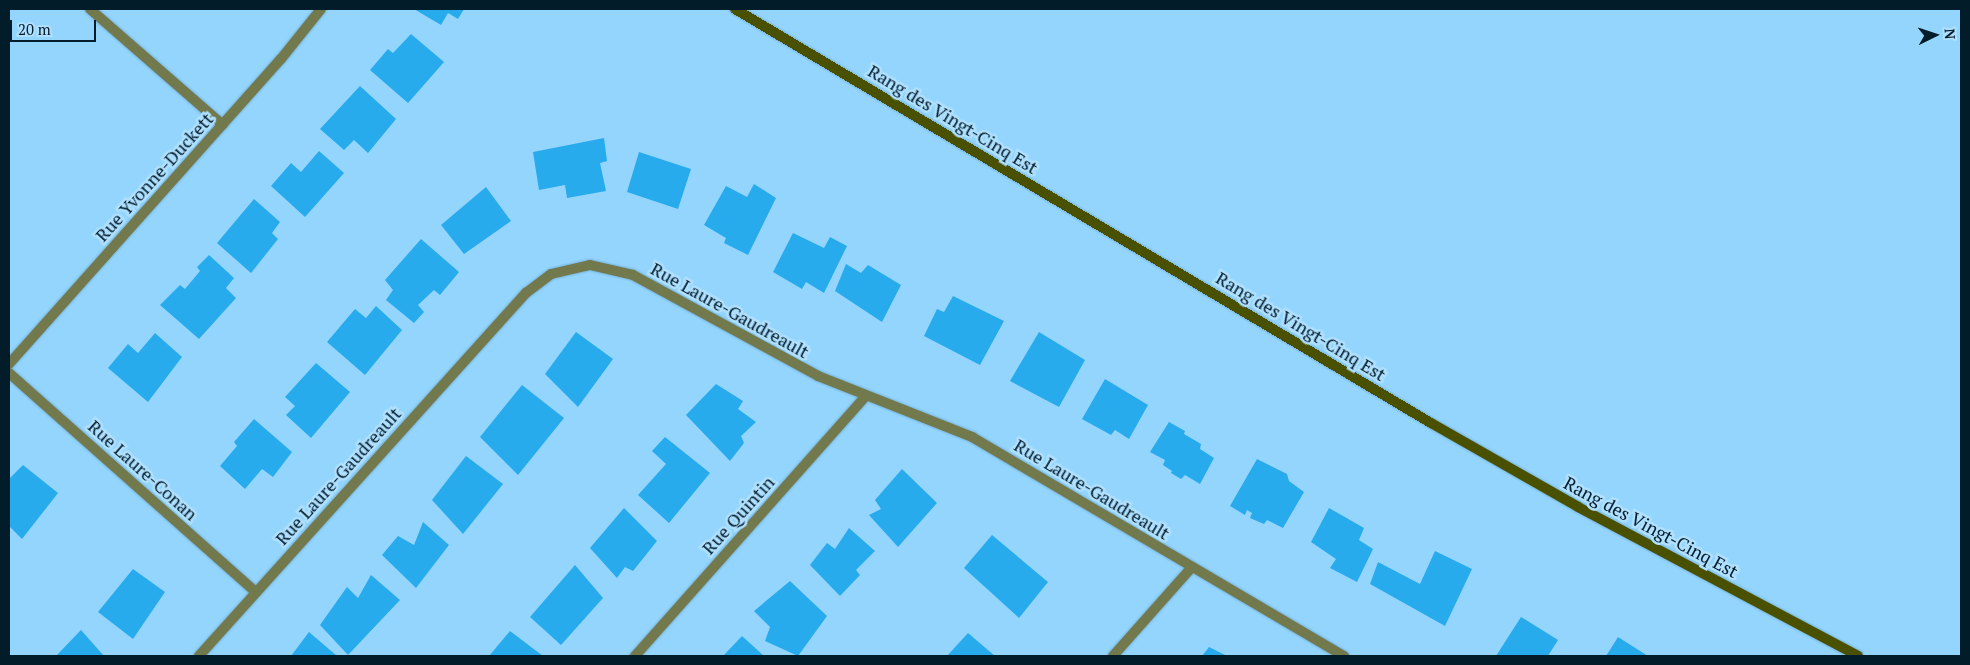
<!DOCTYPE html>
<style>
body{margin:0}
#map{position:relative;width:1970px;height:665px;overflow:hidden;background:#94d5fd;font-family:"PT Serif",serif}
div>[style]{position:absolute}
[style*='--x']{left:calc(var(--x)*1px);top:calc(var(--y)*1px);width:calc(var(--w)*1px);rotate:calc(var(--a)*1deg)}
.building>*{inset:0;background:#28abec}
.roads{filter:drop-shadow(0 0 1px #77b0d3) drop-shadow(0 0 1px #77b0d3)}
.street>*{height:10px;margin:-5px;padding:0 5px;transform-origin:5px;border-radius:5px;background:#71794d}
.secondary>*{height:10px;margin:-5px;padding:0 5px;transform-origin:5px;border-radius:5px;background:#495100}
span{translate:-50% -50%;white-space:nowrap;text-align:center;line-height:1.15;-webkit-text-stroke:5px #b0e0ff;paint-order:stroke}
.street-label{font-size:18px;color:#021c2a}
.frame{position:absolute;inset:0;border:10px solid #021c2a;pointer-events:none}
.north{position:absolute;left:1910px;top:10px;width:50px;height:50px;-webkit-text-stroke:4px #b0e0ff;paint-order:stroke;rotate:86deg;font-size:14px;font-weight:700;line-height:20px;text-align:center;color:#021c2a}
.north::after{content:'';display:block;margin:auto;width:18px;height:22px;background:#021c2a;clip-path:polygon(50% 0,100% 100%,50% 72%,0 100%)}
.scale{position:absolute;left:10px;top:20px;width:86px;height:22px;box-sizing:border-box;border:2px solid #021c2a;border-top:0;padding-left:6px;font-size:15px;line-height:18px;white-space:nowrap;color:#021c2a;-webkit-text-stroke:4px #b0e0ff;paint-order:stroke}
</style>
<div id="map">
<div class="building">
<i style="clip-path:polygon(414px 9px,464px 9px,458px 19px,448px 13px,441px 25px)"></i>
<i style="clip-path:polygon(411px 34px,444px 62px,408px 103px,370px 70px,388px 49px,393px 53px)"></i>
<i style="clip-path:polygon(360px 86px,396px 119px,368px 153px,354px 140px,344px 150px,320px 129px)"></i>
<i style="clip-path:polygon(604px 138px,607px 161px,600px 163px,606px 191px,567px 198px,565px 185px,539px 190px,533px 152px)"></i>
<i style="clip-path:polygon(319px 151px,344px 173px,305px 217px,271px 186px,291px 163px,301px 172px)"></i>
<i style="clip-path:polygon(639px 152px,691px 169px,678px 209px,627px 192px)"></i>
<i style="clip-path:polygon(754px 184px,776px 198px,748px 255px,724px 243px,726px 238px,704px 225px,726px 186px,747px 197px)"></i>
<i style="clip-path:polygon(486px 187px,511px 221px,464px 254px,441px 225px)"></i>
<i style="clip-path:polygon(254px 199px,280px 222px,272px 233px,278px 239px,251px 273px,217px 243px)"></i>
<i style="clip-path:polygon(793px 233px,824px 248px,830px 237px,847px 246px,824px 293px,806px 282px,802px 289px,773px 272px)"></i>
<i style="clip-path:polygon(421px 239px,459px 272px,440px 295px,434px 290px,418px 305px,424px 312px,414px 323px,386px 300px,393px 290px,385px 280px)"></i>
<i style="clip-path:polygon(209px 255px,234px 278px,226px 288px,236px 298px,199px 339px,160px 305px,180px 285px,185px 289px,200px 271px,197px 267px)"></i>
<i style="clip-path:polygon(846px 264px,861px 273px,868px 265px,901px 285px,882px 322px,835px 291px)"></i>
<i style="clip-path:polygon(953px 296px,1004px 321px,980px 365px,924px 336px,937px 309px,944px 312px)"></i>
<i style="clip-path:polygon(376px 306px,402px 330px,365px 375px,327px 342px,355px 309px,366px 318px)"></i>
<i style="clip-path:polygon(576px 332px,613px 359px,578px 407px,545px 374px)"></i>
<i style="clip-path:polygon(1039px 332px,1085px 360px,1059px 407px,1010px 381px)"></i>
<i style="clip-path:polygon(155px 333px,182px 357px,148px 402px,108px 368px,128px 344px,138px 353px)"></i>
<i style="clip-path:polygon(316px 363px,350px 392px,311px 438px,286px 415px,295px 406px,285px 397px)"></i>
<i style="clip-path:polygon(1105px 379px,1148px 405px,1129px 439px,1115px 430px,1111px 435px,1082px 419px)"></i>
<i style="clip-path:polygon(716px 384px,743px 401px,738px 409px,756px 422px,741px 436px,744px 443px,730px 461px,686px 415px)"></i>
<i style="clip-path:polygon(522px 385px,564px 418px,518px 475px,480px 437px)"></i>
<i style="clip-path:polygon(254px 419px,292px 452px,273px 477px,262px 469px,245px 489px,220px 466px,237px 446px,234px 442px)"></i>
<i style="clip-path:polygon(1169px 422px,1185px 431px,1184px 434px,1201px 444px,1200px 449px,1214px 458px,1200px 484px,1185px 475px,1181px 479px,1171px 473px,1172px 471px,1163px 465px,1165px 460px,1150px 452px)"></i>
<i style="clip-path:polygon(665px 437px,710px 473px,669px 523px,638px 495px,666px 464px,652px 451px)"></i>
<i style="clip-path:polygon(466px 456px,503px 484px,463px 534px,432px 500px)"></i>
<i style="clip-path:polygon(1257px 459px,1287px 474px,1289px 481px,1304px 492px,1283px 528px,1267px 520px,1264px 524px,1250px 518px,1252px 513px,1247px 510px,1245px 515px,1230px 506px)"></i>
<i style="clip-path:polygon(23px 465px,58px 493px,22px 539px,9px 526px,9px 479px)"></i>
<i style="clip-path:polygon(902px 469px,937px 503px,898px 547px,869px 515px,881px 509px,875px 500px)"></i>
<i style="clip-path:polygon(624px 508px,657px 541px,633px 571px,625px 567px,617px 578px,590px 548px)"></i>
<i style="clip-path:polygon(1329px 508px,1364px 528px,1359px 540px,1373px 549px,1357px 582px,1330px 568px,1336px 559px,1311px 542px)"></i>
<i style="clip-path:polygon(423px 522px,449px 545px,416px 588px,382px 555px,398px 536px,414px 545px)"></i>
<i style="clip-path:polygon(849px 528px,875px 551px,856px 570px,860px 575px,840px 596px,810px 565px,827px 543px,835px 549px)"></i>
<i style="clip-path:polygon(992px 535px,1048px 582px,1019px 618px,964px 568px)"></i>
<i style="clip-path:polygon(1435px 551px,1472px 569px,1445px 626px,1370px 584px,1378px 562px,1420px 584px)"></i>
<i style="clip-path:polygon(575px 565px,603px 598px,561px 645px,530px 617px)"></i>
<i style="clip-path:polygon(133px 569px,165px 592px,133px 639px,98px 612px)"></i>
<i style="clip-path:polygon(371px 575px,400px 600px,348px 655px,320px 625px,347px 587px,358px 598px)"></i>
<i style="clip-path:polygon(790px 581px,827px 616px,798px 656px,765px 641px,770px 627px,754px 611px)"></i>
<i style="clip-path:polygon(1521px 617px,1558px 640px,1548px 656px,1496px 656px)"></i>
<i style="clip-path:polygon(81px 630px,104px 656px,56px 656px)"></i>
<i style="clip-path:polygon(510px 631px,543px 656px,489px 656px)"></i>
<i style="clip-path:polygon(309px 632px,337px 656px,291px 656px)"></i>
<i style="clip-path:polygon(968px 633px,995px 656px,947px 656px)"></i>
<i style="clip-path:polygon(742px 636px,764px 656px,723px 656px)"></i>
<i style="clip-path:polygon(1618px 637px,1648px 656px,1606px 656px)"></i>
<i style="clip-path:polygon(1209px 647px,1227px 656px,1202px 656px)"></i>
</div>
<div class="roads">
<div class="street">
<i style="--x:90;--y:9;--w:176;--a:41.1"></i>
<i style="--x:9;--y:364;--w:409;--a:-48.3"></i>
<i style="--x:281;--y:59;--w:64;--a:-51.3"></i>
<i style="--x:9;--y:373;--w:330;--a:41.6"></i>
<i style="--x:199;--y:656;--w:489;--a:-48"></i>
<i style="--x:526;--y:293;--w:31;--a:-37"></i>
<i style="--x:551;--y:274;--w:40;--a:-13"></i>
<i style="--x:590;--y:265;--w:44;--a:13.1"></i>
<i style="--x:633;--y:275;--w:211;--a:28.6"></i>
<i style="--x:818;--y:376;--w:166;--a:21.6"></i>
<i style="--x:972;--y:437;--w:432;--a:30.5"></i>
<i style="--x:635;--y:656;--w:348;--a:-48.4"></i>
<i style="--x:1113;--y:656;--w:119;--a:-48.4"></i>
</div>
<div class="secondary">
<i style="--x:735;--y:9;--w:810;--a:30.75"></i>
<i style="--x:1431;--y:423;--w:169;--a:29.7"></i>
<i style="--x:1578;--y:507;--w:317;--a:28"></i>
</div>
</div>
<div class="street-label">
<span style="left:953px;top:119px;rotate:31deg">Rang des Vingt-Cinq Est</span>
<span style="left:154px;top:177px;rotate:-48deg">Rue Yvonne-Duckett</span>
<span style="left:730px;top:310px;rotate:29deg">Rue Laure-Gaudreault</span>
<span style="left:1301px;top:326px;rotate:31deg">Rang des Vingt-Cinq Est</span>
<span style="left:143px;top:470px;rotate:42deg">Rue Laure-Conan</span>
<span style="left:338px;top:476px;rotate:-48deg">Rue Laure-Gaudreault</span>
<span style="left:1092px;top:489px;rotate:31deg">Rue Laure-Gaudreault</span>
<span style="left:738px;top:515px;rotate:-48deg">Rue Quintin</span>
<span style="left:1651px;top:527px;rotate:28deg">Rang des Vingt-Cinq Est</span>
</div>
<div class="frame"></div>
<div class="north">N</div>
<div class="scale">20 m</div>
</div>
